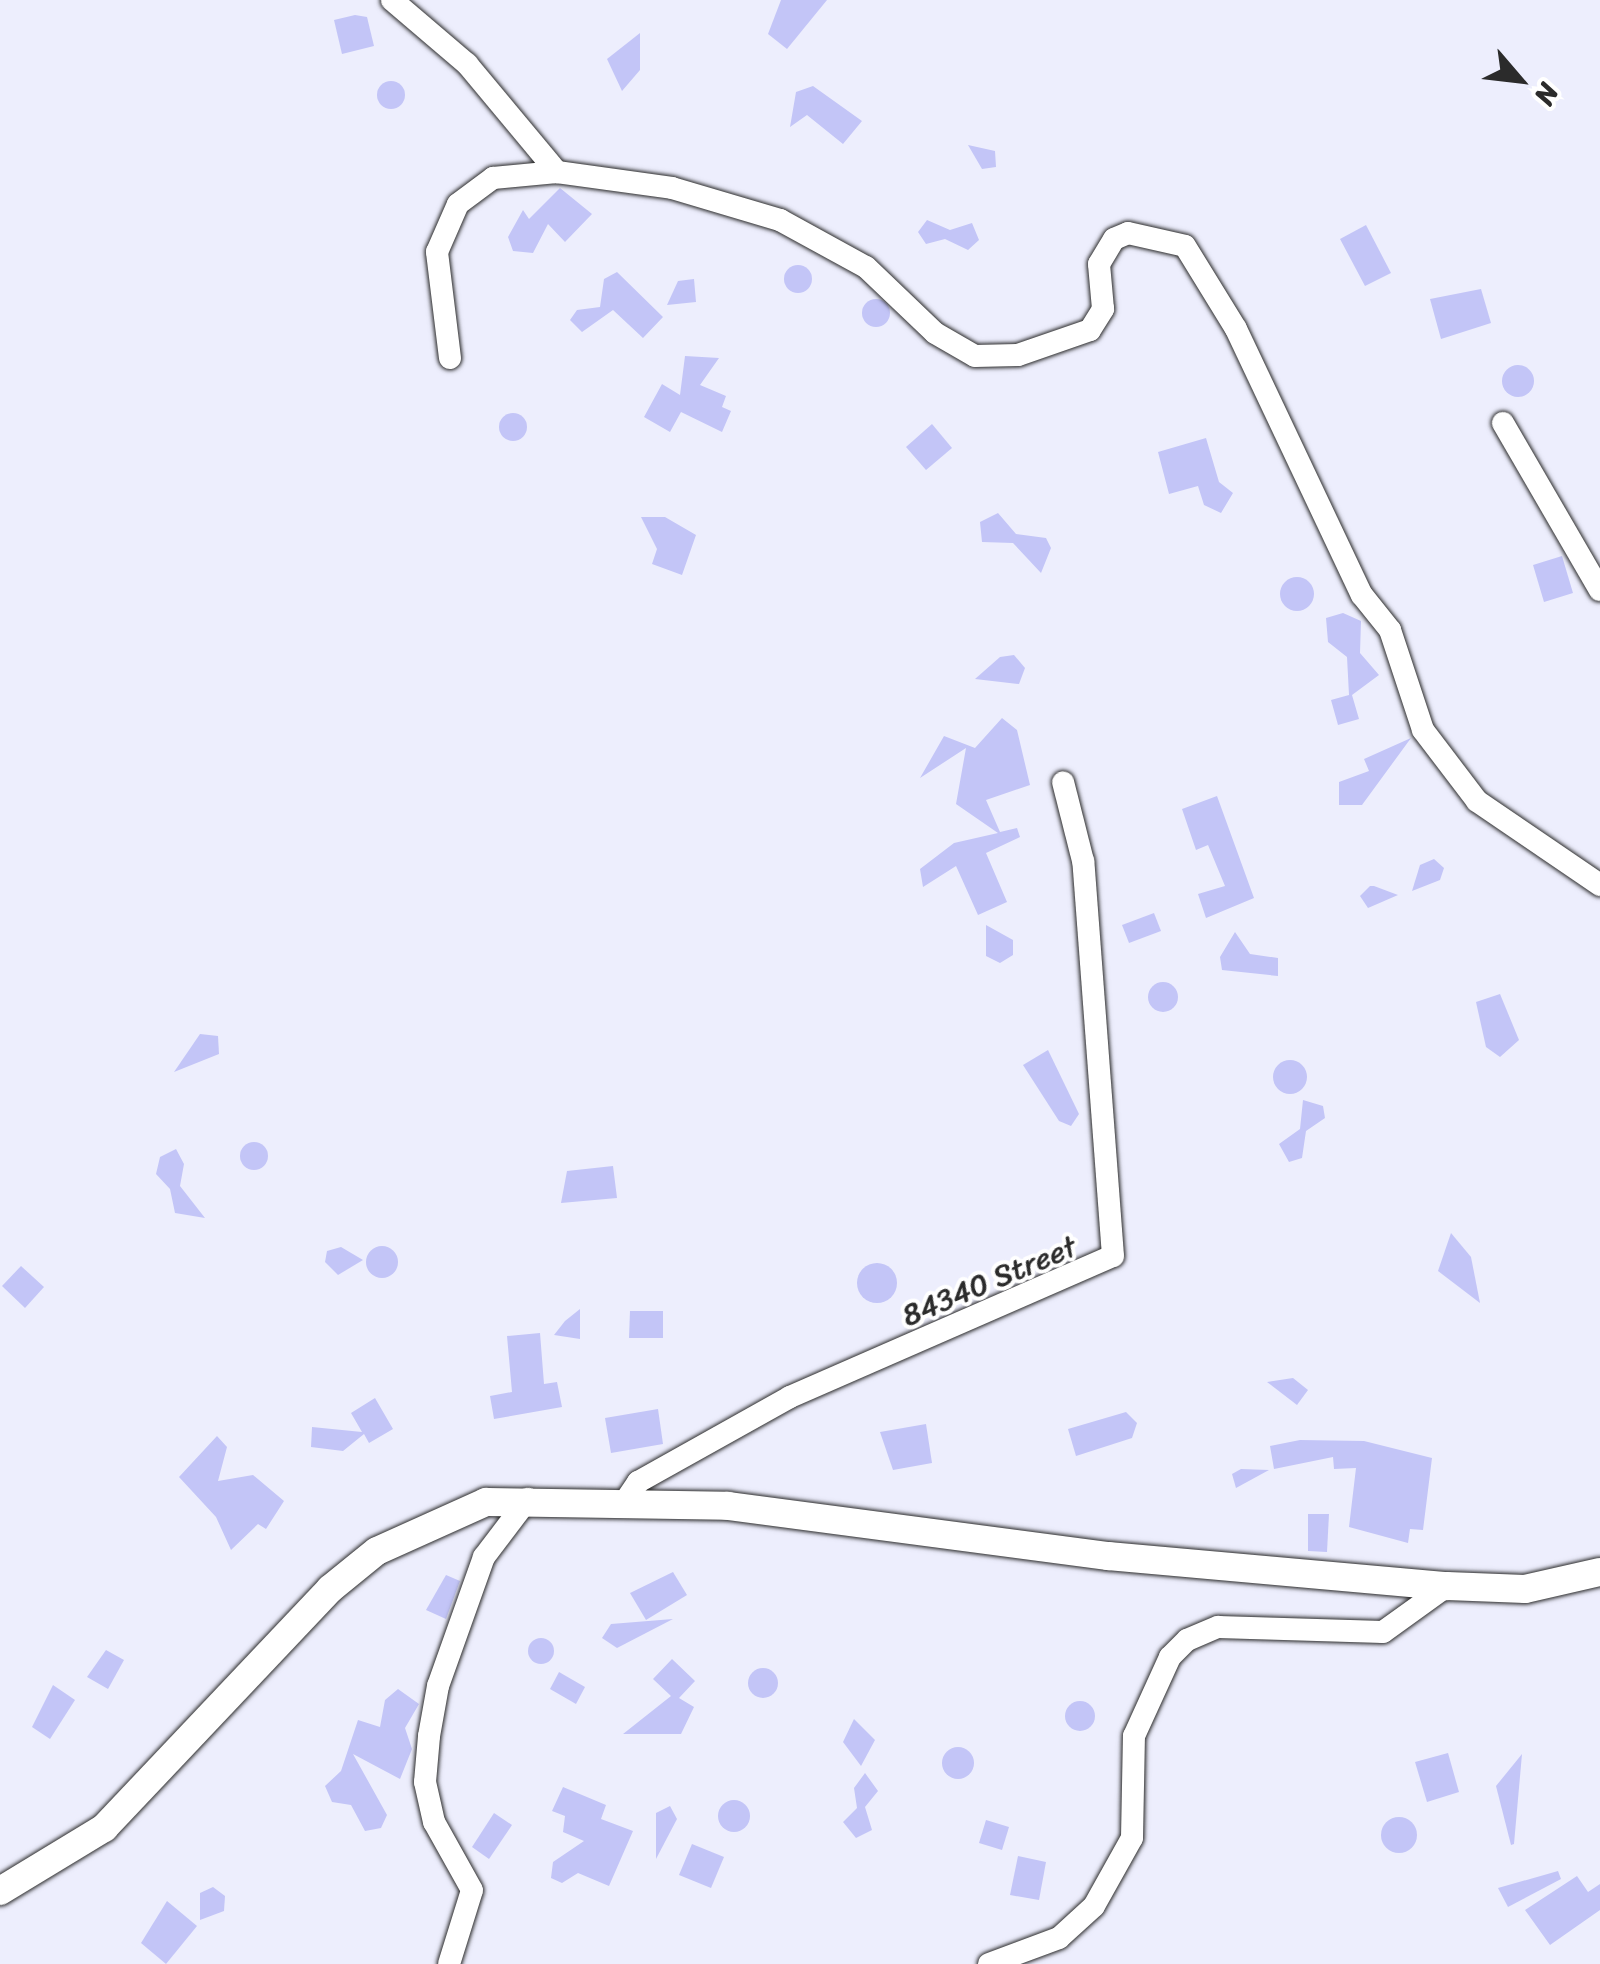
<!DOCTYPE html>
<style>
body{margin:0}
#map{position:relative;width:1600px;height:1964px;overflow:hidden;background:#edeefd;font-family:Sriracha,sans-serif}
div>[style]{position:absolute}
[style*='--x']{left:calc(var(--x)*1px);top:calc(var(--y)*1px);width:calc(var(--w)*1px);rotate:calc(var(--a)*1deg)}
.building>*{inset:0;background:#c3c5f7}
.round{border-radius:50%}
.roads{filter:drop-shadow(0 0 2px #2b2b2b) drop-shadow(0 0 2px #2b2b2b)}
.minor>*{height:22px;margin:-11px;padding:0 11px;transform-origin:11px;border-radius:11px;background:#fff}
.tertiary>*{height:28px;margin:-14px;padding:0 14px;transform-origin:14px;border-radius:14px;background:#fff}
span{translate:-50% -50%;white-space:nowrap;text-align:center;line-height:1.15;-webkit-text-stroke:8px #fff;paint-order:stroke}
.street-label{font-size:30px;color:#2b2b2b}
.north{position:absolute;left:1470px;top:30px;width:100px;height:100px;-webkit-text-stroke:8px #fff;paint-order:stroke;rotate:118deg;font-size:28px;font-weight:700;line-height:40px;text-align:center;color:#2b2b2b}
.north::after{content:'';display:block;margin:auto;width:35px;height:45px;background:#2b2b2b;clip-path:polygon(50% 0,100% 100%,50% 72%,0 100%)}
</style>
<div id="map">
<div class="building">
<i style="clip-path:polygon(781px 0,827px 0,787px 49px,768px 34px)"></i>
<i style="clip-path:polygon(355px 15px,367px 17px,374px 46px,342px 54px,334px 20px)"></i>
<i style="clip-path:polygon(640px 33px,640px 70px,622px 91px,607px 59px)"></i>
<i class="round" style="left:377px;top:81px;width:28px;height:28px"></i>
<i style="clip-path:polygon(813px 86px,862px 121px,843px 144px,807px 115px,790px 127px,796px 92px)"></i>
<i style="clip-path:polygon(968px 145px,995px 151px,996px 167px,982px 169px)"></i>
<i style="clip-path:polygon(560px 188px,592px 214px,565px 242px,548px 224px,533px 253px,513px 251px,508px 237px,523px 210px,529px 219px)"></i>
<i style="clip-path:polygon(927px 220px,950px 230px,972px 223px,979px 240px,968px 250px,945px 239px,926px 244px,918px 232px)"></i>
<i style="clip-path:polygon(1366px 225px,1391px 273px,1365px 286px,1340px 239px)"></i>
<i class="round" style="left:784px;top:265px;width:28px;height:28px"></i>
<i style="clip-path:polygon(617px 272px,663px 317px,643px 338px,613px 310px,582px 332px,570px 320px,577px 310px,600px 307px,604px 279px)"></i>
<i style="clip-path:polygon(694px 279px,696px 302px,667px 305px,678px 281px)"></i>
<i style="clip-path:polygon(1481px 289px,1491px 323px,1441px 339px,1430px 299px)"></i>
<i class="round" style="left:862px;top:299px;width:28px;height:28px"></i>
<i style="clip-path:polygon(685px 356px,719px 358px,700px 385px,726px 396px,722px 407px,731px 411px,722px 432px,681px 412px,670px 432px,644px 417px,662px 384px,680px 395px)"></i>
<i class="round" style="left:1502px;top:365px;width:32px;height:32px"></i>
<i class="round" style="left:499px;top:413px;width:28px;height:28px"></i>
<i style="clip-path:polygon(932px 424px,952px 448px,926px 470px,906px 447px)"></i>
<i style="clip-path:polygon(1206px 438px,1219px 482px,1233px 493px,1221px 513px,1204px 505px,1198px 486px,1169px 494px,1158px 452px)"></i>
<i style="clip-path:polygon(998px 513px,1016px 534px,1046px 538px,1051px 548px,1041px 573px,1013px 543px,982px 542px,980px 522px)"></i>
<i style="clip-path:polygon(641px 517px,665px 517px,696px 535px,682px 575px,652px 564px,657px 549px)"></i>
<i style="clip-path:polygon(1562px 556px,1573px 593px,1544px 602px,1533px 565px)"></i>
<i class="round" style="left:1280px;top:577px;width:34px;height:34px"></i>
<i style="clip-path:polygon(1343px 613px,1361px 621px,1360px 653px,1379px 675px,1352px 695px,1359px 719px,1338px 725px,1331px 700px,1349px 695px,1347px 657px,1328px 642px,1326px 618px)"></i>
<i style="clip-path:polygon(1014px 655px,1025px 668px,1019px 684px,975px 679px,1000px 657px)"></i>
<i style="clip-path:polygon(1002px 718px,1017px 730px,1030px 785px,986px 800px,1000px 832px,1017px 828px,1020px 837px,986px 853px,1007px 902px,978px 915px,956px 866px,923px 887px,920px 869px,954px 843px,998px 833px,956px 804px,966px 748px,920px 778px,944px 736px,975px 748px)"></i>
<i style="clip-path:polygon(1411px 738px,1362px 805px,1339px 805px,1339px 782px,1369px 771px,1364px 759px)"></i>
<i style="clip-path:polygon(1217px 796px,1254px 898px,1206px 918px,1198px 894px,1225px 886px,1208px 845px,1196px 850px,1182px 809px)"></i>
<i style="clip-path:polygon(1434px 859px,1444px 868px,1440px 880px,1412px 891px,1420px 865px)"></i>
<i style="clip-path:polygon(1370px 886px,1374px 886px,1398px 895px,1368px 908px,1360px 896px)"></i>
<i style="clip-path:polygon(1154px 913px,1161px 931px,1129px 943px,1122px 925px)"></i>
<i style="clip-path:polygon(986px 925px,1013px 940px,1013px 955px,1000px 963px,986px 956px)"></i>
<i style="clip-path:polygon(1235px 932px,1250px 954px,1278px 958px,1278px 976px,1222px 970px,1220px 957px)"></i>
<i class="round" style="left:1148px;top:982px;width:30px;height:30px"></i>
<i style="clip-path:polygon(1500px 994px,1519px 1040px,1500px 1057px,1486px 1047px,1476px 1002px)"></i>
<i style="clip-path:polygon(200px 1034px,218px 1036px,219px 1054px,174px 1072px)"></i>
<i style="clip-path:polygon(1048px 1050px,1079px 1114px,1071px 1126px,1059px 1121px,1023px 1065px)"></i>
<i class="round" style="left:1273px;top:1060px;width:34px;height:34px"></i>
<i style="clip-path:polygon(1303px 1100px,1323px 1106px,1325px 1118px,1306px 1131px,1302px 1158px,1289px 1162px,1279px 1144px,1300px 1129px)"></i>
<i class="round" style="left:240px;top:1142px;width:28px;height:28px"></i>
<i style="clip-path:polygon(176px 1149px,184px 1164px,180px 1186px,205px 1218px,175px 1213px,170px 1189px,156px 1174px,160px 1157px)"></i>
<i style="clip-path:polygon(613px 1166px,617px 1198px,561px 1203px,567px 1171px)"></i>
<i style="clip-path:polygon(1451px 1233px,1471px 1257px,1480px 1303px,1438px 1271px)"></i>
<i class="round" style="left:366px;top:1246px;width:32px;height:32px"></i>
<i style="clip-path:polygon(341px 1247px,363px 1260px,338px 1275px,325px 1262px,327px 1251px)"></i>
<i class="round" style="left:857px;top:1263px;width:40px;height:40px"></i>
<i style="clip-path:polygon(21px 1266px,44px 1287px,25px 1308px,2px 1286px)"></i>
<i style="clip-path:polygon(580px 1309px,580px 1339px,554px 1335px,565px 1321px)"></i>
<i style="clip-path:polygon(630px 1311px,663px 1311px,663px 1338px,629px 1338px)"></i>
<i style="clip-path:polygon(540px 1333px,544px 1384px,557px 1382px,562px 1407px,494px 1419px,490px 1396px,512px 1392px,507px 1336px)"></i>
<i style="clip-path:polygon(1293px 1378px,1308px 1390px,1297px 1405px,1267px 1382px)"></i>
<i style="clip-path:polygon(375px 1398px,393px 1429px,369px 1443px,364px 1434px,343px 1451px,311px 1447px,312px 1427px,362px 1432px,351px 1413px)"></i>
<i style="clip-path:polygon(658px 1409px,663px 1444px,611px 1453px,605px 1418px)"></i>
<i style="clip-path:polygon(1126px 1412px,1137px 1423px,1132px 1438px,1076px 1456px,1068px 1429px)"></i>
<i style="clip-path:polygon(926px 1424px,932px 1463px,893px 1470px,880px 1432px)"></i>
<i style="clip-path:polygon(217px 1436px,227px 1447px,218px 1481px,253px 1475px,284px 1501px,266px 1529px,258px 1524px,231px 1550px,216px 1517px,179px 1477px)"></i>
<i style="clip-path:polygon(1300px 1440px,1364px 1441px,1432px 1458px,1423px 1530px,1410px 1529px,1408px 1543px,1349px 1527px,1356px 1468px,1334px 1469px,1333px 1457px,1274px 1469px,1270px 1446px)"></i>
<i style="clip-path:polygon(1241px 1469px,1269px 1470px,1236px 1488px,1232px 1474px)"></i>
<i style="clip-path:polygon(1308px 1514px,1329px 1514px,1327px 1552px,1308px 1551px)"></i>
<i style="clip-path:polygon(673px 1572px,687px 1595px,646px 1620px,630px 1593px)"></i>
<i style="clip-path:polygon(446px 1575px,460px 1581px,446px 1619px,426px 1610px)"></i>
<i style="clip-path:polygon(673px 1619px,617px 1648px,602px 1638px,611px 1624px)"></i>
<i class="round" style="left:528px;top:1638px;width:26px;height:26px"></i>
<i style="clip-path:polygon(106px 1650px,124px 1660px,108px 1689px,87px 1677px)"></i>
<i style="clip-path:polygon(672px 1659px,695px 1681px,679px 1698px,694px 1707px,681px 1734px,623px 1734px,671px 1696px,653px 1679px)"></i>
<i class="round" style="left:748px;top:1668px;width:30px;height:30px"></i>
<i style="clip-path:polygon(559px 1672px,585px 1687px,576px 1704px,550px 1689px)"></i>
<i style="clip-path:polygon(53px 1685px,75px 1700px,50px 1739px,32px 1727px)"></i>
<i style="clip-path:polygon(398px 1689px,419px 1704px,405px 1728px,412px 1749px,400px 1779px,353px 1754px,387px 1815px,381px 1828px,365px 1831px,351px 1805px,332px 1802px,325px 1786px,341px 1771px,358px 1720px,380px 1727px,385px 1700px)"></i>
<i class="round" style="left:1065px;top:1701px;width:30px;height:30px"></i>
<i style="clip-path:polygon(854px 1719px,875px 1740px,861px 1766px,843px 1742px)"></i>
<i class="round" style="left:942px;top:1747px;width:32px;height:32px"></i>
<i style="clip-path:polygon(1448px 1753px,1459px 1792px,1427px 1802px,1415px 1762px)"></i>
<i style="clip-path:polygon(1522px 1754px,1514px 1844px,1511px 1845px,1496px 1786px)"></i>
<i style="clip-path:polygon(865px 1773px,878px 1791px,865px 1807px,872px 1830px,856px 1838px,843px 1822px,857px 1808px,854px 1788px)"></i>
<i style="clip-path:polygon(563px 1787px,606px 1805px,601px 1819px,633px 1831px,609px 1886px,578px 1873px,562px 1883px,551px 1878px,553px 1862px,584px 1841px,563px 1832px,565px 1816px,552px 1811px)"></i>
<i class="round" style="left:718px;top:1800px;width:32px;height:32px"></i>
<i style="clip-path:polygon(670px 1806px,677px 1819px,656px 1859px,656px 1813px)"></i>
<i style="clip-path:polygon(494px 1813px,512px 1825px,489px 1859px,472px 1847px)"></i>
<i class="round" style="left:1381px;top:1817px;width:36px;height:36px"></i>
<i style="clip-path:polygon(986px 1820px,1009px 1827px,1002px 1850px,979px 1843px)"></i>
<i style="clip-path:polygon(692px 1844px,724px 1857px,711px 1888px,679px 1875px)"></i>
<i style="clip-path:polygon(1018px 1856px,1046px 1862px,1039px 1900px,1010px 1895px)"></i>
<i style="clip-path:polygon(1558px 1871px,1561px 1879px,1508px 1907px,1498px 1888px)"></i>
<i style="clip-path:polygon(1577px 1876px,1588px 1892px,1600px 1884px,1600px 1910px,1550px 1945px,1525px 1910px)"></i>
<i style="clip-path:polygon(213px 1887px,225px 1896px,224px 1911px,200px 1920px,200px 1893px)"></i>
<i style="clip-path:polygon(167px 1901px,197px 1926px,166px 1964px,141px 1943px)"></i>
</div>
<div class="roads">
<div class="minor">
<i style="--x:392;--y:0;--w:99;--a:40.5"></i>
<i style="--x:467;--y:64;--w:141;--a:50.2"></i>
<i style="--x:450;--y:358;--w:107;--a:-97"></i>
<i style="--x:437;--y:252;--w:52;--a:-66.4"></i>
<i style="--x:458;--y:204;--w:44;--a:-36.6"></i>
<i style="--x:493;--y:178;--w:64;--a:-5.4"></i>
<i style="--x:557;--y:172;--w:116;--a:7.9"></i>
<i style="--x:672;--y:188;--w:113;--a:16.5"></i>
<i style="--x:780;--y:220;--w:98;--a:28.7"></i>
<i style="--x:866;--y:267;--w:95;--a:43.7"></i>
<i style="--x:935;--y:333;--w:46;--a:29.9"></i>
<i style="--x:975;--y:356;--w:43;--a:-1.3"></i>
<i style="--x:1018;--y:355;--w:76;--a:-19.1"></i>
<i style="--x:1090;--y:330;--w:25;--a:-58"></i>
<i style="--x:1103;--y:309;--w:45;--a:-95.1"></i>
<i style="--x:1099;--y:264;--w:29;--a:-59"></i>
<i style="--x:1114;--y:239;--w:15;--a:-23"></i>
<i style="--x:1128;--y:233;--w:58;--a:12.8"></i>
<i style="--x:1185;--y:246;--w:97;--a:58.4"></i>
<i style="--x:1236;--y:329;--w:294;--a:64.7"></i>
<i style="--x:1362;--y:595;--w:45;--a:51.3"></i>
<i style="--x:1390;--y:630;--w:105;--a:71.7"></i>
<i style="--x:1423;--y:730;--w:89;--a:52.7"></i>
<i style="--x:1477;--y:801;--w:149;--a:34.3"></i>
<i style="--x:1503;--y:423;--w:193;--a:59.9"></i>
<i style="--x:626;--y:1500;--w:22;--a:-56"></i>
<i style="--x:638;--y:1482;--w:174;--a:-29.2"></i>
<i style="--x:790;--y:1397;--w:352;--a:-23.6"></i>
<i style="--x:1113;--y:1256;--w:396;--a:-94.3"></i>
<i style="--x:1083;--y:861;--w:81;--a:-104.2"></i>
<i style="--x:449;--y:1964;--w:77;--a:-72.7"></i>
<i style="--x:472;--y:1890;--w:78;--a:-119.2"></i>
<i style="--x:434;--y:1822;--w:41;--a:-102.7"></i>
<i style="--x:425;--y:1782;--w:46;--a:-85"></i>
<i style="--x:429;--y:1736;--w:51;--a:-79.8"></i>
<i style="--x:438;--y:1686;--w:137;--a:-70.4"></i>
<i style="--x:484;--y:1557;--w:73;--a:-52.8"></i>
<i style="--x:989;--y:1964;--w:75;--a:-20.4"></i>
<i style="--x:1059;--y:1938;--w:47;--a:-42.4"></i>
<i style="--x:1094;--y:1906;--w:78;--a:-60.8"></i>
<i style="--x:1132;--y:1838;--w:102;--a:-88.9"></i>
<i style="--x:1134;--y:1736;--w:87;--a:-65.5"></i>
<i style="--x:1170;--y:1657;--w:24;--a:-45"></i>
<i style="--x:1187;--y:1640;--w:34;--a:-23"></i>
<i style="--x:1218;--y:1627;--w:165;--a:1.7"></i>
<i style="--x:1383;--y:1632;--w:79;--a:-35.7"></i>
</div>
<div class="tertiary">
<i style="--x:0;--y:1891;--w:122;--a:-31.2"></i>
<i style="--x:104;--y:1828;--w:329;--a:-46.6"></i>
<i style="--x:330;--y:1589;--w:60;--a:-39"></i>
<i style="--x:377;--y:1551;--w:120;--a:-24.2"></i>
<i style="--x:486;--y:1502;--w:242;--a:0.9"></i>
<i style="--x:728;--y:1506;--w:383;--a:7.5"></i>
<i style="--x:1108;--y:1556;--w:340;--a:5.1"></i>
<i style="--x:1447;--y:1586;--w:78;--a:2.2"></i>
<i style="--x:1525;--y:1589;--w:77;--a:-12.8"></i>
</div>
</div>
<div class="street-label">
<span style="left:989px;top:1281px;rotate:-23deg">84340 Street</span>
</div>
<div class="north">N</div>
</div>
